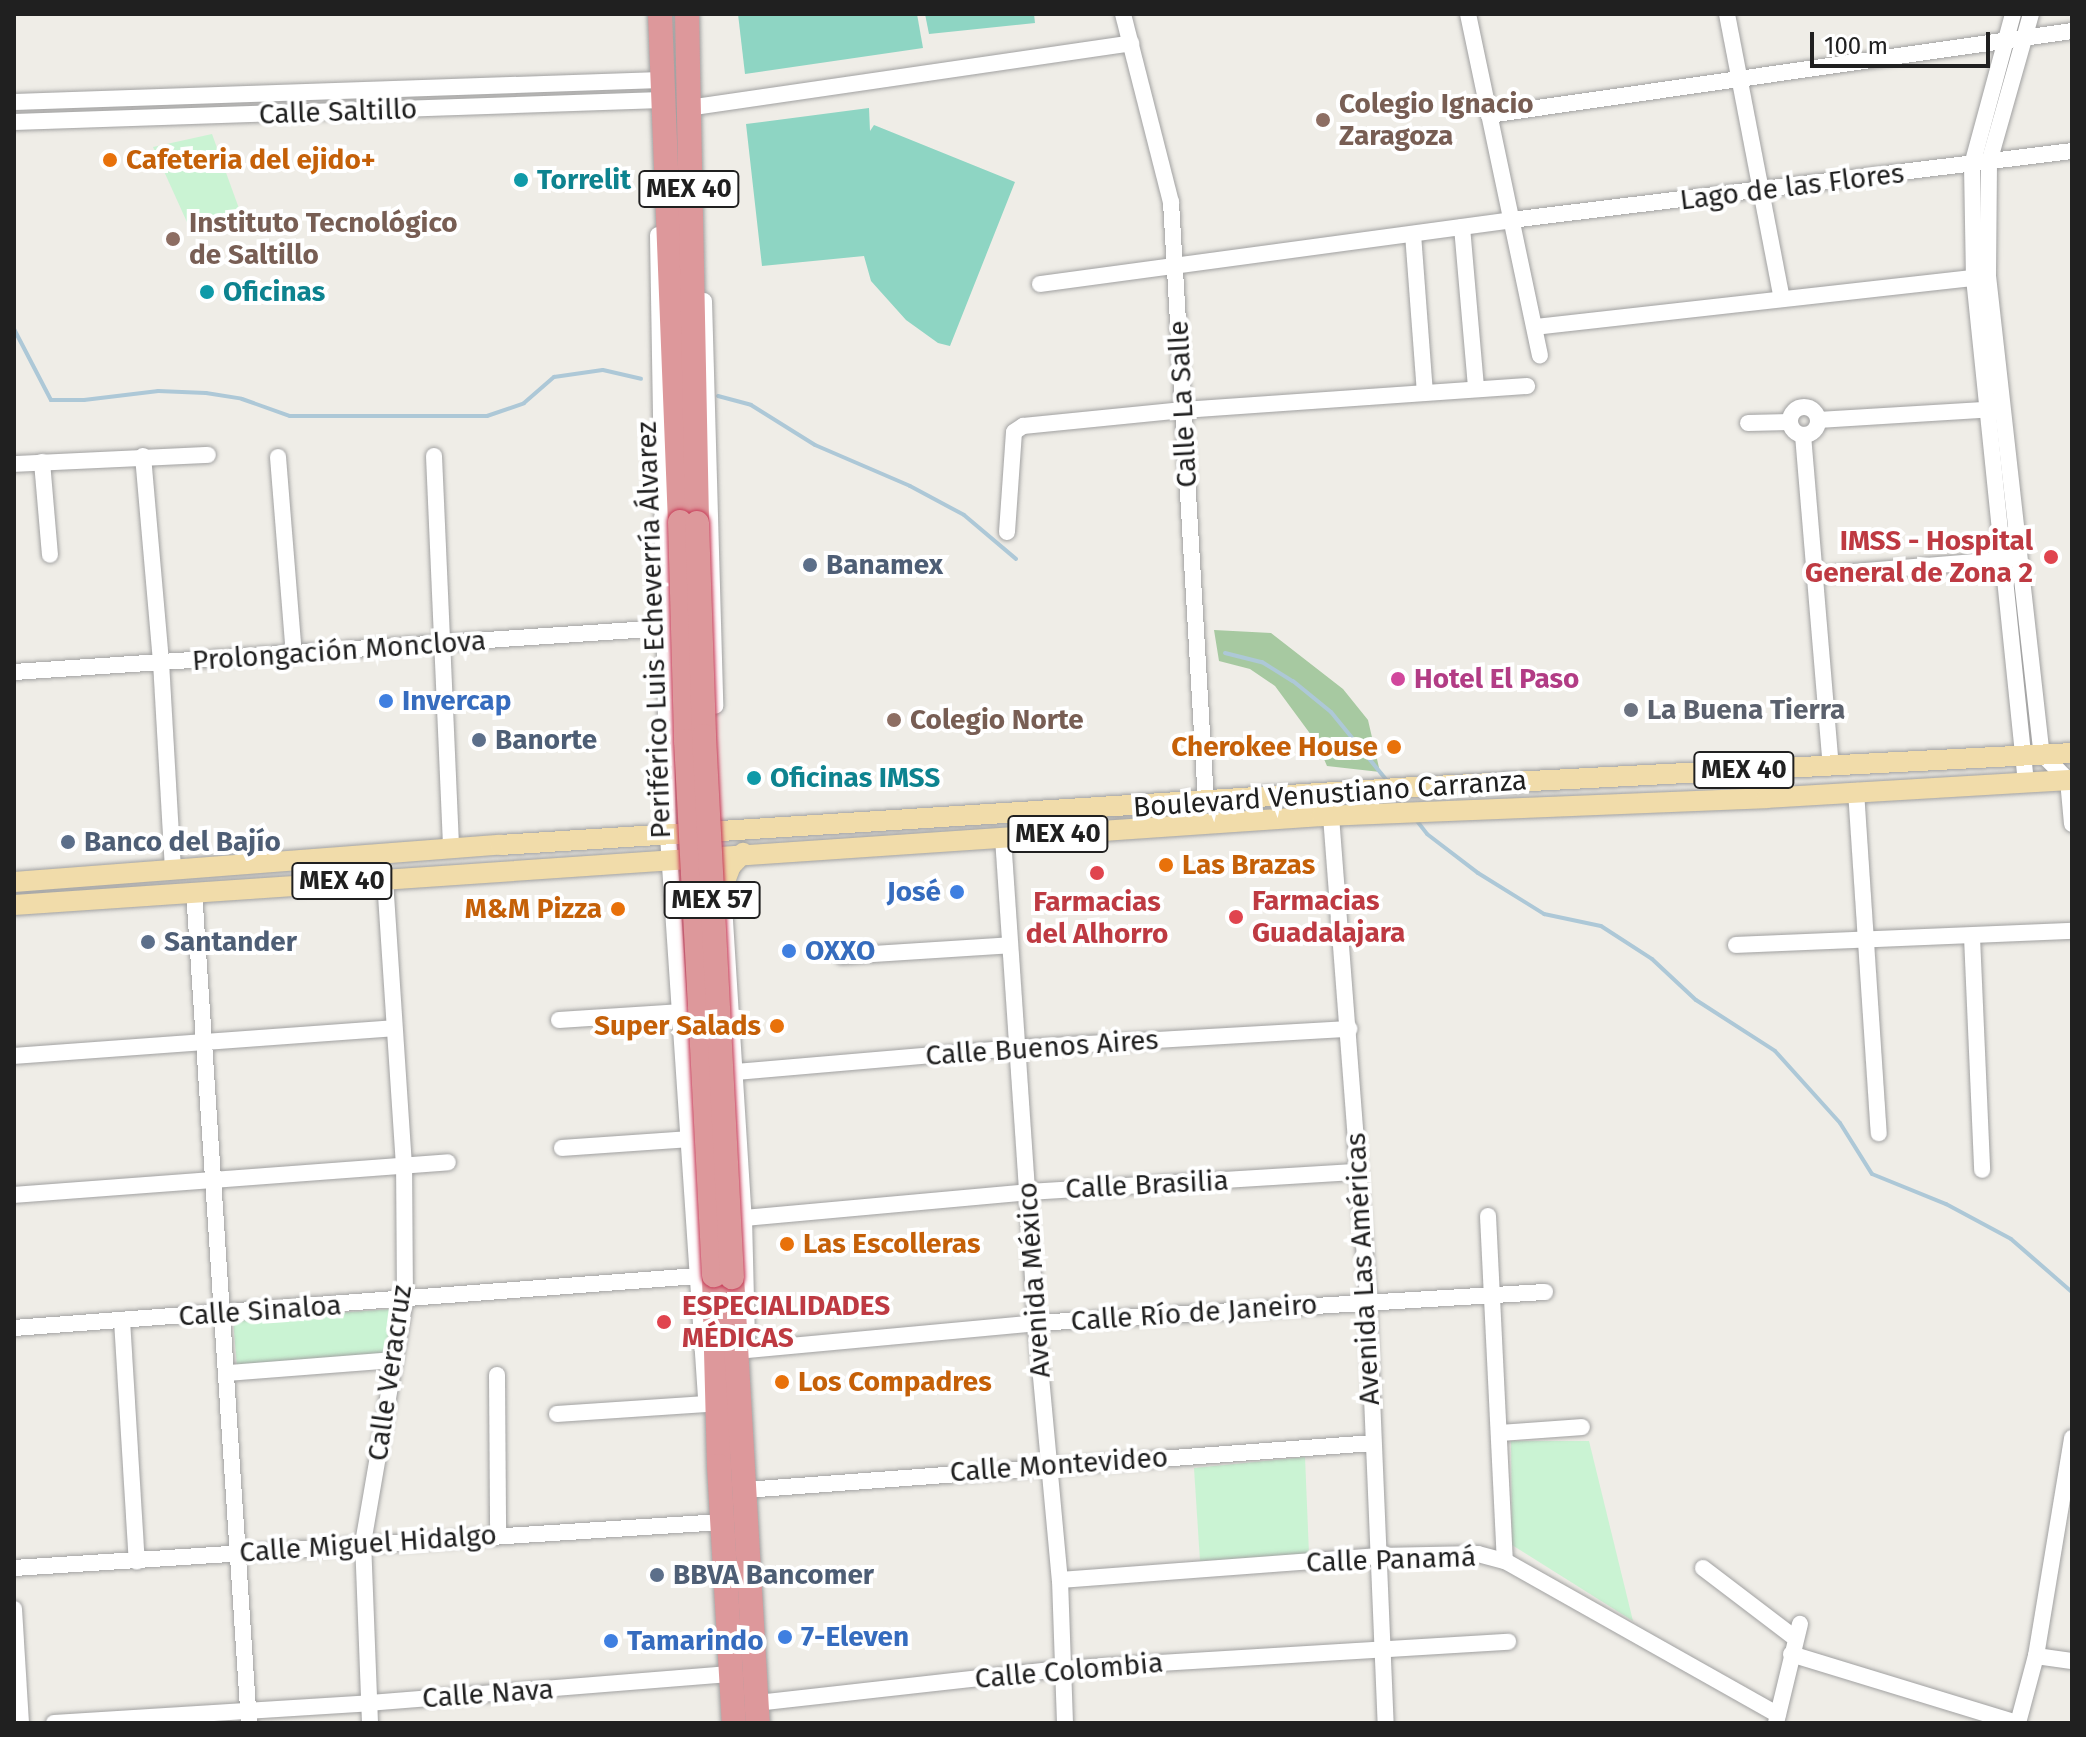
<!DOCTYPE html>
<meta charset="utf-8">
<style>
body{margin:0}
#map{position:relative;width:2086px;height:1737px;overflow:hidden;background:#efede7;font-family:"Fira Sans",sans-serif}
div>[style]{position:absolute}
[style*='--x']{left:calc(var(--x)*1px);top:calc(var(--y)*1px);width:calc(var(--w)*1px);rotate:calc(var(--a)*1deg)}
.forest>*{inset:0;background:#a7c9a1}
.park>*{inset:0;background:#caf3d3}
.pitch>*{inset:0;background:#8ed5c3}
.stream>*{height:4px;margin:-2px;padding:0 2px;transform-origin:2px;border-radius:2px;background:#adc8d7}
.roads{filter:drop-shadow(0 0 2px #a1a1a1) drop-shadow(0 0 2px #a1a1a1)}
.minor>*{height:16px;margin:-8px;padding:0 8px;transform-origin:8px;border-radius:8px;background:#fff}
.minor>.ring{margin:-8px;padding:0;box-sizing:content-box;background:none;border:16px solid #fff;border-radius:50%}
.major>*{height:20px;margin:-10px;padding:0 10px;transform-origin:10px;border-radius:10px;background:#f1dcaa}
.highway>*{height:24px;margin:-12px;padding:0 12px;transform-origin:12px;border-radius:12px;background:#dd989b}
.bridges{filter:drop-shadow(0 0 2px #c73a57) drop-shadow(0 0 2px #c73a57)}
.highway-bridge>*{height:24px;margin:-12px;padding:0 12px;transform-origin:12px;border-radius:12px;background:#dd989b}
.dots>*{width:22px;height:22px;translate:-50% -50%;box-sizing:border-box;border:4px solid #fff;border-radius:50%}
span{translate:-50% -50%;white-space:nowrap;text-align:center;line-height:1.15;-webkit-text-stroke:8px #fff;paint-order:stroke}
.shield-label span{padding:2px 6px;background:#fff;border:2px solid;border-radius:6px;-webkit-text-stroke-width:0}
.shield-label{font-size:26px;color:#202020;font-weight:700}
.education-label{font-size:28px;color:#785e54;font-weight:700}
.left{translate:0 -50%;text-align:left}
.street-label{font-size:28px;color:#202020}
.food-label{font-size:28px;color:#c56008;font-weight:700}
.right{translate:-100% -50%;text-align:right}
.culture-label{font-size:28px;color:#0d838f;font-weight:700}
.health-label{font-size:28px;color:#be3a42;font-weight:700}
.service-label{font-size:28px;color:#4e5e75;font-weight:700}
.hotel-label{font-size:28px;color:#b23c85;font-weight:700}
.shop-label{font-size:28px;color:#366cbe;font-weight:700}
.worship-label{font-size:28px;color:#5b616d;font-weight:700}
.frame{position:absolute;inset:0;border:16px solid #202020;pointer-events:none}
.scale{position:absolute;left:1810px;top:32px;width:180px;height:36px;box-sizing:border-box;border:4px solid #202020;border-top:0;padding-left:10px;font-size:24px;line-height:28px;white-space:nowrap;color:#202020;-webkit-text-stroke:6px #fff;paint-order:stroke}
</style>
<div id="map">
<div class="forest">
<i style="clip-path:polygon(1214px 630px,1271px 633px,1343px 689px,1368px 720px,1380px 772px,1327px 766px,1317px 743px,1275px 686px,1250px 669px,1219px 661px)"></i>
</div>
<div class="park">
<i style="clip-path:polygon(212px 134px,241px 214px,191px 231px,153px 147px)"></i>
<i style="clip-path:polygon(393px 1309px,385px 1354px,237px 1367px,233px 1320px)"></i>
<i style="clip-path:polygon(1511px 1441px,1589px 1441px,1633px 1621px,1512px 1545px)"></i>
<i style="clip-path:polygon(1305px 1457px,1309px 1554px,1200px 1561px,1194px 1468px)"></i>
</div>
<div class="pitch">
<i style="clip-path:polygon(738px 14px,917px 14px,923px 48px,745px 74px)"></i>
<i style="clip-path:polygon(925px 14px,1034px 14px,1035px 23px,929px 34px)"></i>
<i style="clip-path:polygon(869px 108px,870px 131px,874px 125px,1015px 182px,950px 346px,938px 343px,906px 320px,871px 281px,864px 256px,762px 266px,746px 124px)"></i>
</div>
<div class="stream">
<i style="--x:14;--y:329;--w:80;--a:62.5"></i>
<i style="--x:51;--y:400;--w:33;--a:0"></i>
<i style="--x:84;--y:400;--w:75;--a:-6.9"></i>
<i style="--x:158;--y:391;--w:48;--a:2.4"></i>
<i style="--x:206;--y:393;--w:36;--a:9"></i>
<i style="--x:242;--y:399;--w:51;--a:19.5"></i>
<i style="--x:290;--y:416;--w:197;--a:0"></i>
<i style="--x:487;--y:416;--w:39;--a:-19"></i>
<i style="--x:524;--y:403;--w:40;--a:-41"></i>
<i style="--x:554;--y:377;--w:49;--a:-8.1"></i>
<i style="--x:603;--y:370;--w:39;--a:13"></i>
<i style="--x:718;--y:396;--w:34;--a:15"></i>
<i style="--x:751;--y:405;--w:75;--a:32"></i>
<i style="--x:815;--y:445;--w:103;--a:23.3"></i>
<i style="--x:910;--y:486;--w:61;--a:28.2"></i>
<i style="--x:964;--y:515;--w:68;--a:40.2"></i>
<i style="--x:1225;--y:653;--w:38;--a:14"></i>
<i style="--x:1262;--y:662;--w:36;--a:32"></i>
<i style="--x:1293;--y:681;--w:49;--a:39.2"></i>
<i style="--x:1331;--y:712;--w:90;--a:50.8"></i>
<i style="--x:1417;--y:821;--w:16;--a:52"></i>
<i style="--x:1427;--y:834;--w:64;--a:37.4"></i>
<i style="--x:1478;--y:873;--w:78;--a:31.8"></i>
<i style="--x:1544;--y:914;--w:58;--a:11.9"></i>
<i style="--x:1601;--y:926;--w:61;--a:32.9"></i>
<i style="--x:1652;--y:959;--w:60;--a:43"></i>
<i style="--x:1696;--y:1000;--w:94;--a:32.8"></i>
<i style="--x:1775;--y:1051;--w:97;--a:47.9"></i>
<i style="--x:1840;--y:1123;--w:60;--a:57.9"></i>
<i style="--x:1872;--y:1174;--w:80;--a:22.1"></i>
<i style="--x:1946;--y:1204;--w:74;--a:28.3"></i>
<i style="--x:2011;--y:1239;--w:81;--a:41"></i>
</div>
<div class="roads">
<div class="minor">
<i style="--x:1123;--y:14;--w:194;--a:75.7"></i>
<i style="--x:1171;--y:202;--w:600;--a:86.66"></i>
<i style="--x:1468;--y:14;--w:349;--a:78.1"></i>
<i style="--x:1727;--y:14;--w:290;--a:79.1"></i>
<i style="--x:2013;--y:14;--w:156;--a:105.2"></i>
<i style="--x:1972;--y:165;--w:113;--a:89"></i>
<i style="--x:1974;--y:278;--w:508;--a:84.12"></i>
<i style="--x:2031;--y:14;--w:154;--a:105.8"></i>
<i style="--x:1989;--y:162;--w:114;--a:90.5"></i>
<i style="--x:1988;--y:276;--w:481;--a:83.6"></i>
<i style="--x:2042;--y:754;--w:37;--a:45"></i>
<i style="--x:2068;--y:780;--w:44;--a:84.8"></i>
<i style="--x:14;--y:102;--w:647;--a:-1.95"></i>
<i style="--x:688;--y:108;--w:448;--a:-8.3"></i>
<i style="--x:1489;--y:115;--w:589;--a:-8.2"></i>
<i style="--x:14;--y:122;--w:648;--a:-1.94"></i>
<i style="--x:1462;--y:227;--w:162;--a:85"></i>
<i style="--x:1413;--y:234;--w:158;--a:85.7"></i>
<i style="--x:658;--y:235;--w:601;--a:89.05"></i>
<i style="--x:668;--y:836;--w:563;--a:86.13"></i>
<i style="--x:1040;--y:284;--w:475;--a:-7.7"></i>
<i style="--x:1511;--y:220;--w:565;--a:-7.01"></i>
<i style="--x:704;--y:301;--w:405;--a:88.4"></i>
<i style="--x:1535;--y:327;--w:450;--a:-6.4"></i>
<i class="ring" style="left:1790px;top:407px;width:12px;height:12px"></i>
<i style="--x:1818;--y:420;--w:178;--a:-3.5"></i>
<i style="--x:1748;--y:423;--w:42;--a:-1.4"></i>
<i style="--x:1803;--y:435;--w:332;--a:85.2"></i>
<i style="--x:143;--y:456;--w:207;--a:85"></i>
<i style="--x:161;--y:662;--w:208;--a:86.7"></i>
<i style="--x:434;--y:456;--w:392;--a:87.5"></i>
<i style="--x:278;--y:457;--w:198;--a:85.4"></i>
<i style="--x:42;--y:462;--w:93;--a:85.1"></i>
<i style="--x:14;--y:464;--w:194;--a:-2.7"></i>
<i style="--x:1007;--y:532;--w:100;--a:-86"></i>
<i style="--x:1014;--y:432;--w:11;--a:-34"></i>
<i style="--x:1023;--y:426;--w:161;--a:-5.7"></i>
<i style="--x:1183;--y:410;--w:345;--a:-4"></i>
<i style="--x:1816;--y:575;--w:197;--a:-4.7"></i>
<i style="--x:14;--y:672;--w:652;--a:-3.87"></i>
<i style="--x:1856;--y:791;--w:343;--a:86.2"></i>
<i style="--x:1331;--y:816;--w:487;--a:85.6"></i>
<i style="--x:1368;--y:1302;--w:421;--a:87.6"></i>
<i style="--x:1003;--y:838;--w:486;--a:86.1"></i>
<i style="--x:1036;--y:1323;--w:258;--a:84.7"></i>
<i style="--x:1060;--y:1580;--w:143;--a:88"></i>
<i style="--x:722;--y:873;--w:346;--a:86.4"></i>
<i style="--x:744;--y:1218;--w:123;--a:88.6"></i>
<i style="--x:194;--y:891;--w:834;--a:86.22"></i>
<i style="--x:1972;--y:937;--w:233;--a:87.5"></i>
<i style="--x:1736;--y:945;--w:336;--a:-2.4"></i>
<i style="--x:842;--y:956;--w:168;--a:-3.7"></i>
<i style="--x:559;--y:1020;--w:123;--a:-3.7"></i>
<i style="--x:14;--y:1056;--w:379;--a:-4.2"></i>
<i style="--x:735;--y:1072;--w:283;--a:-4.9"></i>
<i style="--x:1017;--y:1048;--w:333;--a:-3.3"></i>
<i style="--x:562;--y:1148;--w:128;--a:-4"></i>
<i style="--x:14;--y:1195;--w:435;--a:-4.3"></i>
<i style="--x:1488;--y:1216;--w:345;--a:87.2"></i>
<i style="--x:744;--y:1218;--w:285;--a:-5.2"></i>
<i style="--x:1028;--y:1192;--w:331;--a:-3.5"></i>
<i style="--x:122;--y:1320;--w:242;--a:86.5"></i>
<i style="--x:14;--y:1328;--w:686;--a:-4.35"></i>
<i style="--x:747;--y:1350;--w:290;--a:-5.3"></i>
<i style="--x:1036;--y:1323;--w:510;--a:-3.49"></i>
<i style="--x:228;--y:1373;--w:165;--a:-4.5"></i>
<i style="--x:497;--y:1375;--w:159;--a:89.6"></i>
<i style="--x:557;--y:1414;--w:149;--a:-3.8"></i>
<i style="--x:1501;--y:1433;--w:81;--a:-4.2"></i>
<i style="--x:745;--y:1490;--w:630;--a:-4.28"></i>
<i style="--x:14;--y:1568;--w:709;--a:-3.72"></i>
<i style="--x:1703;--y:1568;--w:116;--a:37.3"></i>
<i style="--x:1060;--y:1580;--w:320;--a:-4.3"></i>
<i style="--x:1379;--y:1556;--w:99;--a:-1.2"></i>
<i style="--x:1478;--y:1554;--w:28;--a:15"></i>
<i style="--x:1505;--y:1561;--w:313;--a:29.4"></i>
<i style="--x:14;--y:1609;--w:114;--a:86.5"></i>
<i style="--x:1791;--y:1654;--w:236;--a:17"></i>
<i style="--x:2036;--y:1656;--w:36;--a:8"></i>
<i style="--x:757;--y:1703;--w:306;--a:-6.4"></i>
<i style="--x:1061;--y:1669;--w:448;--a:-3.5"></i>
<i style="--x:54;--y:1723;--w:316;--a:-3.6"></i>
<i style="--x:369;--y:1703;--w:363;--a:-4.6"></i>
<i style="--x:370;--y:1723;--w:180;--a:-92.2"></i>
<i style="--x:363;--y:1543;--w:247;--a:-80.2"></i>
<i style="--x:405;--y:1300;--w:134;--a:-90.4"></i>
<i style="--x:404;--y:1166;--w:289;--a:-93.8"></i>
<i style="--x:1776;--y:1723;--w:102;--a:-76.4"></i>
<i style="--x:2018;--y:1723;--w:69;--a:-75"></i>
<i style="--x:2036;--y:1656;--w:221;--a:-80.6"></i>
</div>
<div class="major">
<i style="--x:14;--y:882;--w:487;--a:-4.4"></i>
<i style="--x:500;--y:845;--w:917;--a:-3.63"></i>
<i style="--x:1415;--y:787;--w:658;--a:-2.96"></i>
<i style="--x:724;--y:884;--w:19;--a:-69"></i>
<i style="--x:731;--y:866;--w:18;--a:-47"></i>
<i style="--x:14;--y:905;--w:1311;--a:-3.89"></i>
<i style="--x:1322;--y:816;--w:445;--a:-2.3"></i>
<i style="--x:1767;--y:798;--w:306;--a:-3.4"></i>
</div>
<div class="highway">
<i style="--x:660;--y:14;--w:508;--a:87.75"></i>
<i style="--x:687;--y:14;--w:509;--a:88.87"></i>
<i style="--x:714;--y:1275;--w:191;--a:88.5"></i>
<i style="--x:719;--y:1466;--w:257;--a:86.7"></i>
<i style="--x:732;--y:1277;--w:447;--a:86.7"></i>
</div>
</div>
<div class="bridges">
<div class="highway-bridge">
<i style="--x:680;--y:522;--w:219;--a:88.4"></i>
<i style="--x:686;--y:741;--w:535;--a:87"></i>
<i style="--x:697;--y:523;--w:213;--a:88.1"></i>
<i style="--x:704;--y:736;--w:542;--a:87.04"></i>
</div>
</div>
<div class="dots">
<i style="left:1323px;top:120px;background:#8d6e63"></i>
<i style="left:110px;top:160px;background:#e8710a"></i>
<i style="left:521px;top:180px;background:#0f9aa8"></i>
<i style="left:173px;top:239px;background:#8d6e63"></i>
<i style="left:207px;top:292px;background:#0f9aa8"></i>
<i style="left:2051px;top:557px;background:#e0444e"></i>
<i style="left:810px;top:565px;background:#5c6f8a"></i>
<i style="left:1398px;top:679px;background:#d1479c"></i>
<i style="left:386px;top:701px;background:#3f7fe0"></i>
<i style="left:1631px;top:710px;background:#6b7280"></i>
<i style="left:894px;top:720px;background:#8d6e63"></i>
<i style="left:479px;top:740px;background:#5c6f8a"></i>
<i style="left:1394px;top:747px;background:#e8710a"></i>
<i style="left:754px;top:778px;background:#0f9aa8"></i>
<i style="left:68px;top:842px;background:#5c6f8a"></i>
<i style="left:1166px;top:865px;background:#e8710a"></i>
<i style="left:1097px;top:873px;background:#e0444e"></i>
<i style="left:957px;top:892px;background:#3f7fe0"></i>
<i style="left:618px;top:909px;background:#e8710a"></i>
<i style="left:1236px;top:917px;background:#e0444e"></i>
<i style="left:148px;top:942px;background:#5c6f8a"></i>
<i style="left:789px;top:951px;background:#3f7fe0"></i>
<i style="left:777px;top:1026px;background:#e8710a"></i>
<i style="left:787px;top:1244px;background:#e8710a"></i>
<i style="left:664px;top:1322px;background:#e0444e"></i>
<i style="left:782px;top:1382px;background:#e8710a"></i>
<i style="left:657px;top:1575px;background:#5c6f8a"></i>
<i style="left:785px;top:1637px;background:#3f7fe0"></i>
<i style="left:611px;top:1641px;background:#3f7fe0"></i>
</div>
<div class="shield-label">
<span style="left:689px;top:189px">MEX 40</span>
<span style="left:1744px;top:770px">MEX 40</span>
<span style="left:1058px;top:834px">MEX 40</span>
<span style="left:342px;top:881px">MEX 40</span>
<span style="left:712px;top:900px">MEX 57</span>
</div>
<div class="education-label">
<span class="left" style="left:1339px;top:120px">Colegio Ignacio<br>Zaragoza</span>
<span class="left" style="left:189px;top:239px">Instituto Tecnológico<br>de Saltillo</span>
<span class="left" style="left:910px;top:720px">Colegio Norte</span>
</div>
<div class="street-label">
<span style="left:338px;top:112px;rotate:-2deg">Calle Saltillo</span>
<span style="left:1792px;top:187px;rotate:-7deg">Lago de las Flores</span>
<span style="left:1183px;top:404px;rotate:-93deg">Calle La Salle</span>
<span style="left:654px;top:630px;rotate:-92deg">Periférico Luis Echeverría Álvarez</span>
<span style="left:339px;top:651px;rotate:-4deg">Prolongación Monclova</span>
<span style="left:1330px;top:794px;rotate:-4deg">Boulevard Venustiano Carranza</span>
<span style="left:1042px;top:1048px;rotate:-4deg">Calle Buenos Aires</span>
<span style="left:1147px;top:1185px;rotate:-3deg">Calle Brasilia</span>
<span style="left:1363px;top:1269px;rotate:-93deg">Avenida Las Américas</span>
<span style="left:1034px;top:1280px;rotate:-94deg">Avenida México</span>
<span style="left:260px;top:1311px;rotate:-4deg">Calle Sinaloa</span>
<span style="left:1194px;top:1313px;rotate:-4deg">Calle Río de Janeiro</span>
<span style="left:390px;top:1373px;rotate:-82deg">Calle Veracruz</span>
<span style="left:1059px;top:1465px;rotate:-4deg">Calle Montevideo</span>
<span style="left:368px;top:1544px;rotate:-4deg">Calle Miguel Hidalgo</span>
<span style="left:1391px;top:1560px;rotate:-2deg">Calle Panamá</span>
<span style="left:1069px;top:1671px;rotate:-5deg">Calle Colombia</span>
<span style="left:488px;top:1694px;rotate:-4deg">Calle Nava</span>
</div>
<div class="food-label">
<span class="left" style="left:126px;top:160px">Cafeteria del ejido+</span>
<span class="right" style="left:1378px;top:747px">Cherokee House</span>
<span class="left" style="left:1182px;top:865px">Las Brazas</span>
<span class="right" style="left:602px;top:909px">M&amp;M Pizza</span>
<span class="right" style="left:761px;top:1026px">Super Salads</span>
<span class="left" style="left:803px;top:1244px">Las Escolleras</span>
<span class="left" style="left:798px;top:1382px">Los Compadres</span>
</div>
<div class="culture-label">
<span class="left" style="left:537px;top:180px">Torrelit</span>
<span class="left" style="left:223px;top:292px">Oficinas</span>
<span class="left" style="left:770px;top:778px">Oficinas IMSS</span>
</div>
<div class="health-label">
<span class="right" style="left:2033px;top:557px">IMSS - Hospital<br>General de Zona 2</span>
<span class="left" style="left:1252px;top:917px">Farmacias<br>Guadalajara</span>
<span style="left:1097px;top:918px">Farmacias<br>del Alhorro</span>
<span class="left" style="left:682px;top:1322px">ESPECIALIDADES<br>MÉDICAS</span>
</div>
<div class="service-label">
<span class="left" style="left:826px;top:565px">Banamex</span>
<span class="left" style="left:495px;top:740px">Banorte</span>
<span class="left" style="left:84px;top:842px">Banco del Bajío</span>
<span class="left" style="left:164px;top:942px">Santander</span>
<span class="left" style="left:673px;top:1575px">BBVA Bancomer</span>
</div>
<div class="hotel-label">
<span class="left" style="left:1414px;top:679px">Hotel El Paso</span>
</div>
<div class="shop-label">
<span class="left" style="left:402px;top:701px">Invercap</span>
<span class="right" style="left:941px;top:892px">José</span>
<span class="left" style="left:805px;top:951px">OXXO</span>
<span class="left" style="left:801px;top:1637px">7-Eleven</span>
<span class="left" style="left:627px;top:1641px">Tamarindo</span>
</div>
<div class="worship-label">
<span class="left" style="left:1647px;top:710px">La Buena Tierra</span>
</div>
<div class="frame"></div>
<div class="scale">100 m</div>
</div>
